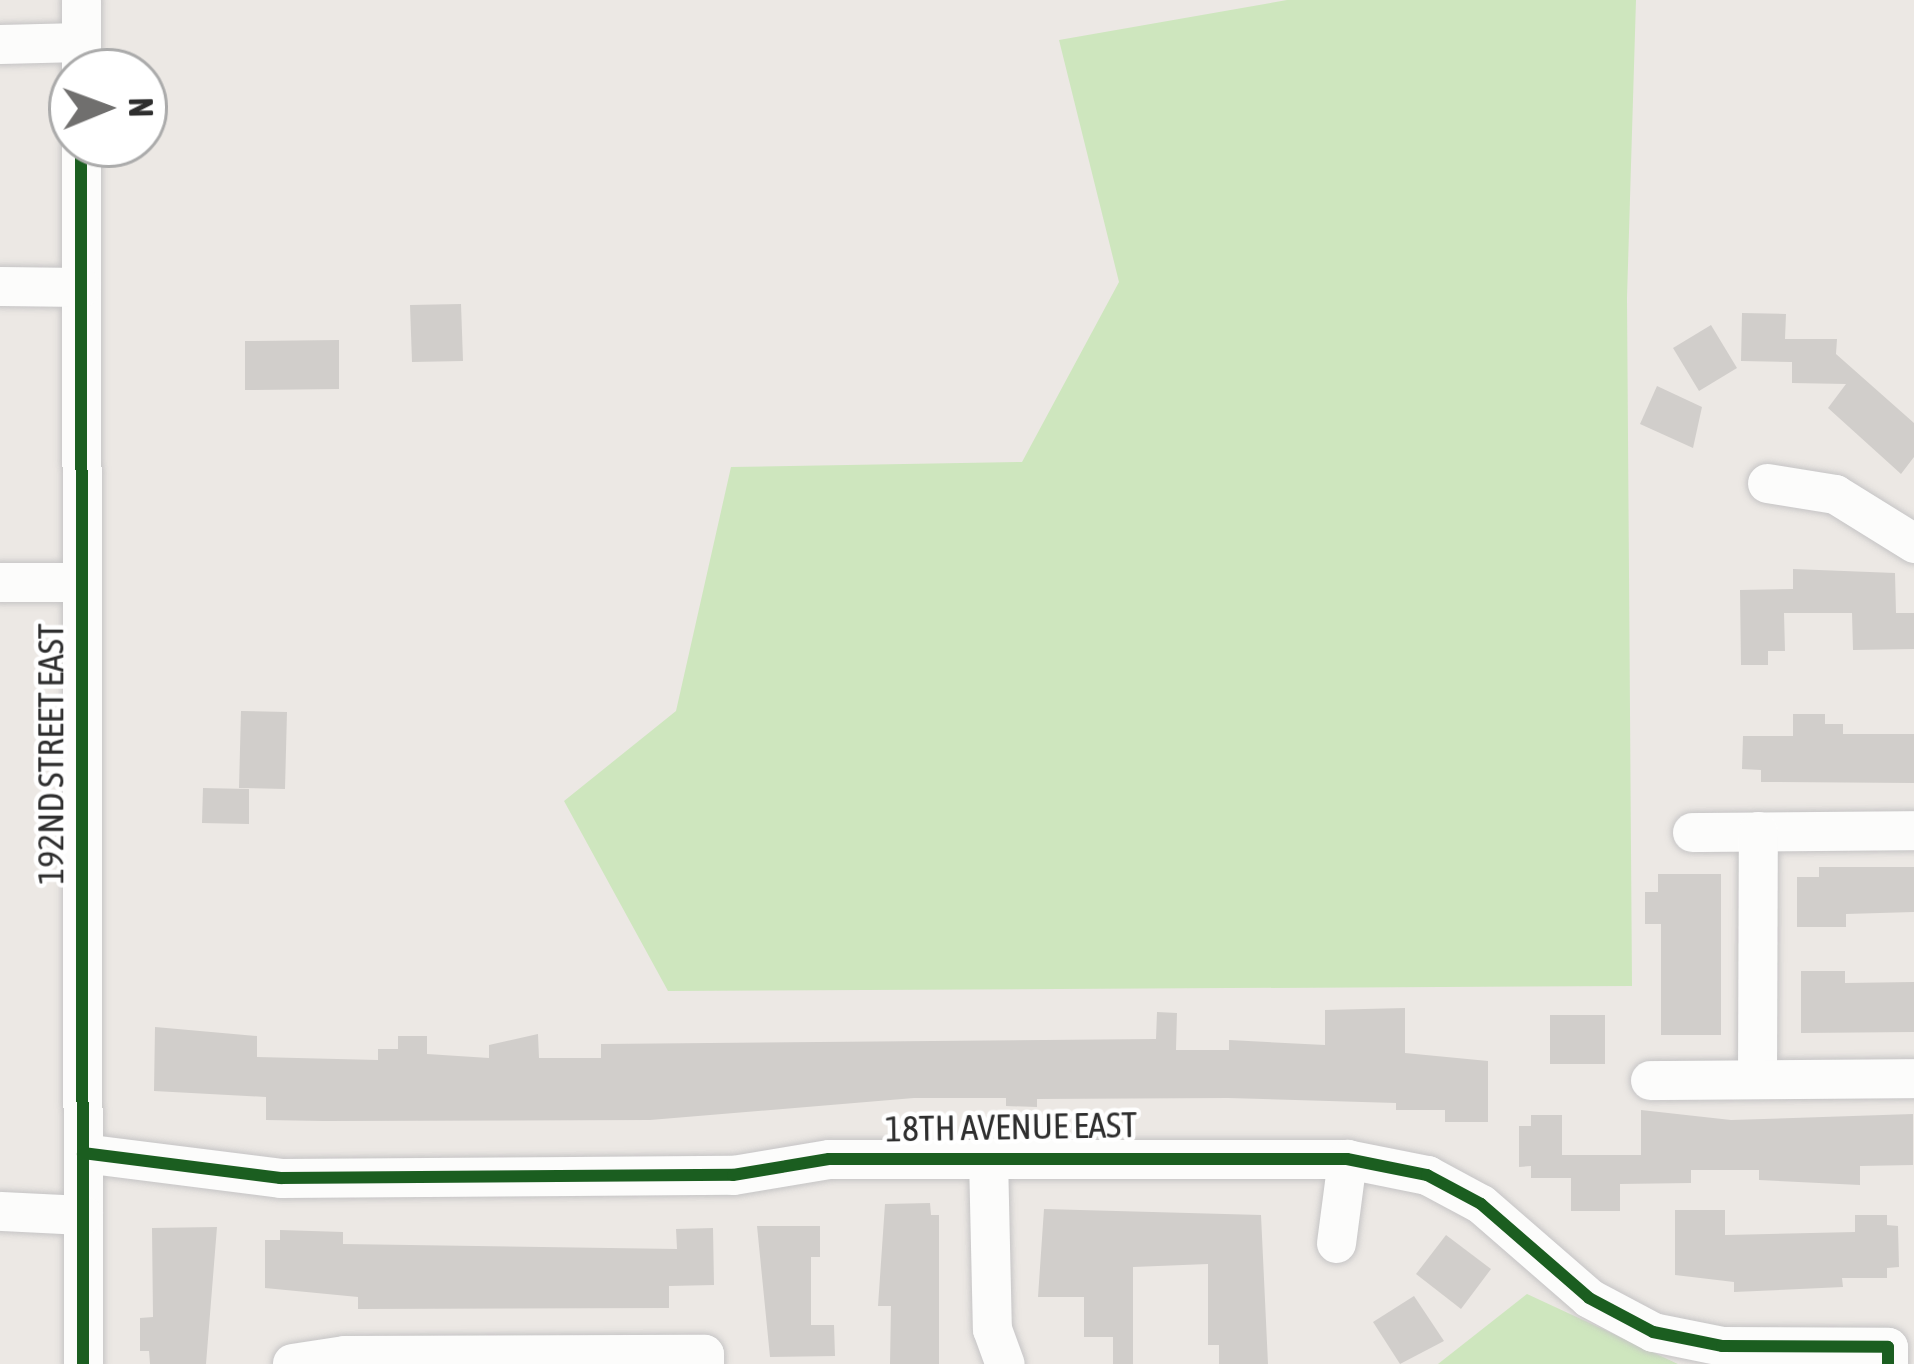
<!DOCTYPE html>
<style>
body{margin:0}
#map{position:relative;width:1914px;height:1364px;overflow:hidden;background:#ece8e4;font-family:"Asap Condensed",sans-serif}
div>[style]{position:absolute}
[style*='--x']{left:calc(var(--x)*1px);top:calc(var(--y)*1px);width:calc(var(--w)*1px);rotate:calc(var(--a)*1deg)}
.green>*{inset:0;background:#cee6be}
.building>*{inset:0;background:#d1cecb}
.roads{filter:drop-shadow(0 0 3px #c5c4c5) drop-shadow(0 0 3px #c5c4c5)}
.minor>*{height:39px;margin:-19.5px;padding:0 19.5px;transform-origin:19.5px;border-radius:19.5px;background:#fcfcfb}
.cycleway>*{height:12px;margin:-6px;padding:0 6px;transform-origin:6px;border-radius:6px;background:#1b5e20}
span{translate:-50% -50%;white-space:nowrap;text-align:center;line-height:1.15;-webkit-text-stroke:9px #fff;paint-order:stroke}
.street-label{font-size:36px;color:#2e2e2e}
.north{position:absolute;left:48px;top:48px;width:120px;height:120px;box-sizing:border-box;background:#fff;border:3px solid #ababab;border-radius:50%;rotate:89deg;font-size:33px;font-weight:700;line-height:48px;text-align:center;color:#2e2e2e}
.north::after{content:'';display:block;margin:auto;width:42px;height:54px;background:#706f6e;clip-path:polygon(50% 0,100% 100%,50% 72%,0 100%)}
</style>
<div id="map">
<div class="green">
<i style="clip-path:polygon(1287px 0,1636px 0,1627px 298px,1632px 986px,668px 991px,564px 801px,676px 711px,731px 467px,1022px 462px,1119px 282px,1059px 40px)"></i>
<i style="clip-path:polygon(1527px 1294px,1678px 1364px,1438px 1364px)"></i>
</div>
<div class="building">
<i style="clip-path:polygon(461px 304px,463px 361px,412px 362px,410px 305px)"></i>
<i style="clip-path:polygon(1742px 313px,1786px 314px,1785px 339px,1837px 339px,1836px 354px,1914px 423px,1914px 457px,1901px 474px,1828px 408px,1846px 384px,1792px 383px,1792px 362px,1741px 361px)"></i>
<i style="clip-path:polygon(1711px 325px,1737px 368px,1699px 391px,1673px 348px)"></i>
<i style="clip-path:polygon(339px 340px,339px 389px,245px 390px,245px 341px)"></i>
<i style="clip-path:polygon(1657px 386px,1702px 407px,1693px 448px,1640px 424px)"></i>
<i style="clip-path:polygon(1793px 569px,1895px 573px,1896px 613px,1914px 613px,1914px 649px,1853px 650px,1852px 613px,1784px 613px,1785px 651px,1768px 651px,1768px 665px,1741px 665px,1740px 590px,1793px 589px)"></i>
<i style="clip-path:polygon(241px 711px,287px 712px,285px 789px,239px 788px)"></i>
<i style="clip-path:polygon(1793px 714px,1825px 714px,1825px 724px,1843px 724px,1843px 734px,1914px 734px,1914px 783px,1761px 782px,1761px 770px,1742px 769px,1743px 736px,1793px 736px)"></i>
<i style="clip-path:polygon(203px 788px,249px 789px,249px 824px,202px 823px)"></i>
<i style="clip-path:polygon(1819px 867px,1914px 867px,1914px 912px,1846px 914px,1846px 927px,1797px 927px,1797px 877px,1819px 877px)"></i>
<i style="clip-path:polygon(1658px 874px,1721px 874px,1721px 1035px,1661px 1035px,1661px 924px,1645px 924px,1645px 892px,1658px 892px)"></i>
<i style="clip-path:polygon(1801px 971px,1845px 971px,1845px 983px,1914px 982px,1914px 1032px,1801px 1033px)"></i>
<i style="clip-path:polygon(1405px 1008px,1405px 1053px,1488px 1061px,1488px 1122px,1445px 1122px,1445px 1110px,1396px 1110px,1396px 1103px,1228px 1098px,1037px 1099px,1037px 1107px,1006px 1106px,1006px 1098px,914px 1098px,650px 1120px,324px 1121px,266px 1120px,266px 1097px,154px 1091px,155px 1027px,257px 1036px,257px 1057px,378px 1060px,378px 1049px,398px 1049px,398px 1036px,427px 1036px,427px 1054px,489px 1058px,489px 1045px,538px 1034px,539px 1058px,601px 1058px,601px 1044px,1156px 1039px,1157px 1012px,1177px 1013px,1176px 1050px,1229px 1050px,1229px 1040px,1325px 1045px,1325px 1010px)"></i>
<i style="clip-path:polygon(1550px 1015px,1605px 1015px,1605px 1064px,1550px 1064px)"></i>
<i style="clip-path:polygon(1641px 1110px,1731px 1120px,1913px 1114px,1913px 1165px,1860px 1166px,1860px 1185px,1759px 1180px,1759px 1170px,1691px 1170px,1691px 1183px,1620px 1184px,1620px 1211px,1571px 1211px,1571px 1178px,1531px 1178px,1531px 1166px,1519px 1167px,1519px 1126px,1531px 1126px,1531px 1115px,1562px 1115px,1562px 1155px,1641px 1155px)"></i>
<i style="clip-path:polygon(930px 1203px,931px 1215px,939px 1215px,939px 1364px,890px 1364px,891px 1306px,878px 1306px,885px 1204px)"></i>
<i style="clip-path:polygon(1044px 1209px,1261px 1215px,1268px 1364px,1219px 1364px,1219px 1345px,1208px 1345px,1208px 1264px,1133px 1267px,1133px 1364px,1113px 1364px,1113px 1337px,1084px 1337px,1084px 1297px,1038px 1297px)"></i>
<i style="clip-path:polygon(1675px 1210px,1725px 1210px,1725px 1235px,1855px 1232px,1855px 1215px,1887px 1215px,1887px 1225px,1898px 1226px,1899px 1267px,1887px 1268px,1887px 1278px,1842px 1278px,1843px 1287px,1734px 1292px,1734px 1282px,1675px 1275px)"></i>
<i style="clip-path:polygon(757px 1226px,820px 1226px,820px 1257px,811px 1257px,811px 1325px,834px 1325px,835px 1356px,770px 1357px)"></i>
<i style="clip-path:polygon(217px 1227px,206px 1364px,150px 1364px,149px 1351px,140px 1351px,140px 1318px,153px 1317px,152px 1228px)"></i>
<i style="clip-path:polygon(713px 1228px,714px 1285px,669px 1286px,669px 1308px,358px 1309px,358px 1297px,265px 1288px,265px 1240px,280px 1240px,280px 1230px,343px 1232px,343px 1244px,677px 1249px,676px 1229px)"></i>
<i style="clip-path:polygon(1446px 1235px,1491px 1269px,1461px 1309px,1416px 1274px)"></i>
<i style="clip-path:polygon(1414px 1296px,1444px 1341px,1400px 1364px,1373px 1322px)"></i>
</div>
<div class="roads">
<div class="minor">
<i style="--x:0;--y:44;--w:81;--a:-1.4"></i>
<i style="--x:81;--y:72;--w:72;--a:-90"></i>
<i style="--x:81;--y:144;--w:1220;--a:89.91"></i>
<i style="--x:0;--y:286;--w:81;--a:0.7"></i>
<i style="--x:1767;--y:483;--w:69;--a:9.2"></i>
<i style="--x:1835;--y:494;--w:93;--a:31.8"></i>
<i style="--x:0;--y:582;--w:80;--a:0"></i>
<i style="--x:1692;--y:832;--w:222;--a:-0.5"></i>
<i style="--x:1757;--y:1079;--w:248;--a:-89.8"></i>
<i style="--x:1650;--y:1080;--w:264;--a:-0.4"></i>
<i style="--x:83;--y:1153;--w:199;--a:7.2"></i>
<i style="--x:280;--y:1178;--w:453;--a:-0.4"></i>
<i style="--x:733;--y:1175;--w:97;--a:-9.5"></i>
<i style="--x:829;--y:1159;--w:518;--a:0"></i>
<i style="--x:1347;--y:1159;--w:82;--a:11.3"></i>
<i style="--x:1427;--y:1175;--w:61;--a:28.2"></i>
<i style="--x:1481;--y:1204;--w:143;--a:41"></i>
<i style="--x:1589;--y:1298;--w:72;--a:28"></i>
<i style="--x:1653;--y:1332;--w:70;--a:11.5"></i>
<i style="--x:1722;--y:1346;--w:166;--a:0.3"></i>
<i style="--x:1888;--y:1347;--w:17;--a:90"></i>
<i style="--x:988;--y:1157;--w:172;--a:88.7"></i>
<i style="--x:992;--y:1329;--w:37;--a:70"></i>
<i style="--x:0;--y:1211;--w:83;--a:2.8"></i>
<i style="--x:1336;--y:1243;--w:85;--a:-82.5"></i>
<i style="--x:292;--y:1363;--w:53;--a:-8.7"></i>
<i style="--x:344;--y:1355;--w:360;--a:-0.2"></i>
<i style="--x:704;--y:1354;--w:10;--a:90"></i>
</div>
</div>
<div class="cycleway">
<i style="--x:81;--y:144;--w:1220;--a:89.91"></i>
<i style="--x:83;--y:1153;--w:199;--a:7.2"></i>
<i style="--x:280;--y:1178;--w:453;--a:-0.4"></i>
<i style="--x:733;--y:1175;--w:97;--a:-9.5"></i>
<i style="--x:829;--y:1159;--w:518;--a:0"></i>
<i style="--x:1347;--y:1159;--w:82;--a:11.3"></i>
<i style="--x:1427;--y:1175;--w:61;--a:28.2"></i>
<i style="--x:1481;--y:1204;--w:143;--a:41"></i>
<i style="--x:1589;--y:1298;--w:72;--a:28"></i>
<i style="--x:1653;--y:1332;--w:70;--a:11.5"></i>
<i style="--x:1722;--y:1346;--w:166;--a:0.3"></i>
<i style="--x:1888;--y:1347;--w:17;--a:90"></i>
</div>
<div class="street-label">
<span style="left:51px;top:754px;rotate:-90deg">192ND STREET EAST</span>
<span style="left:1011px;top:1127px;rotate:-1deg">18TH AVENUE EAST</span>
</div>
<div class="north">N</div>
</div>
